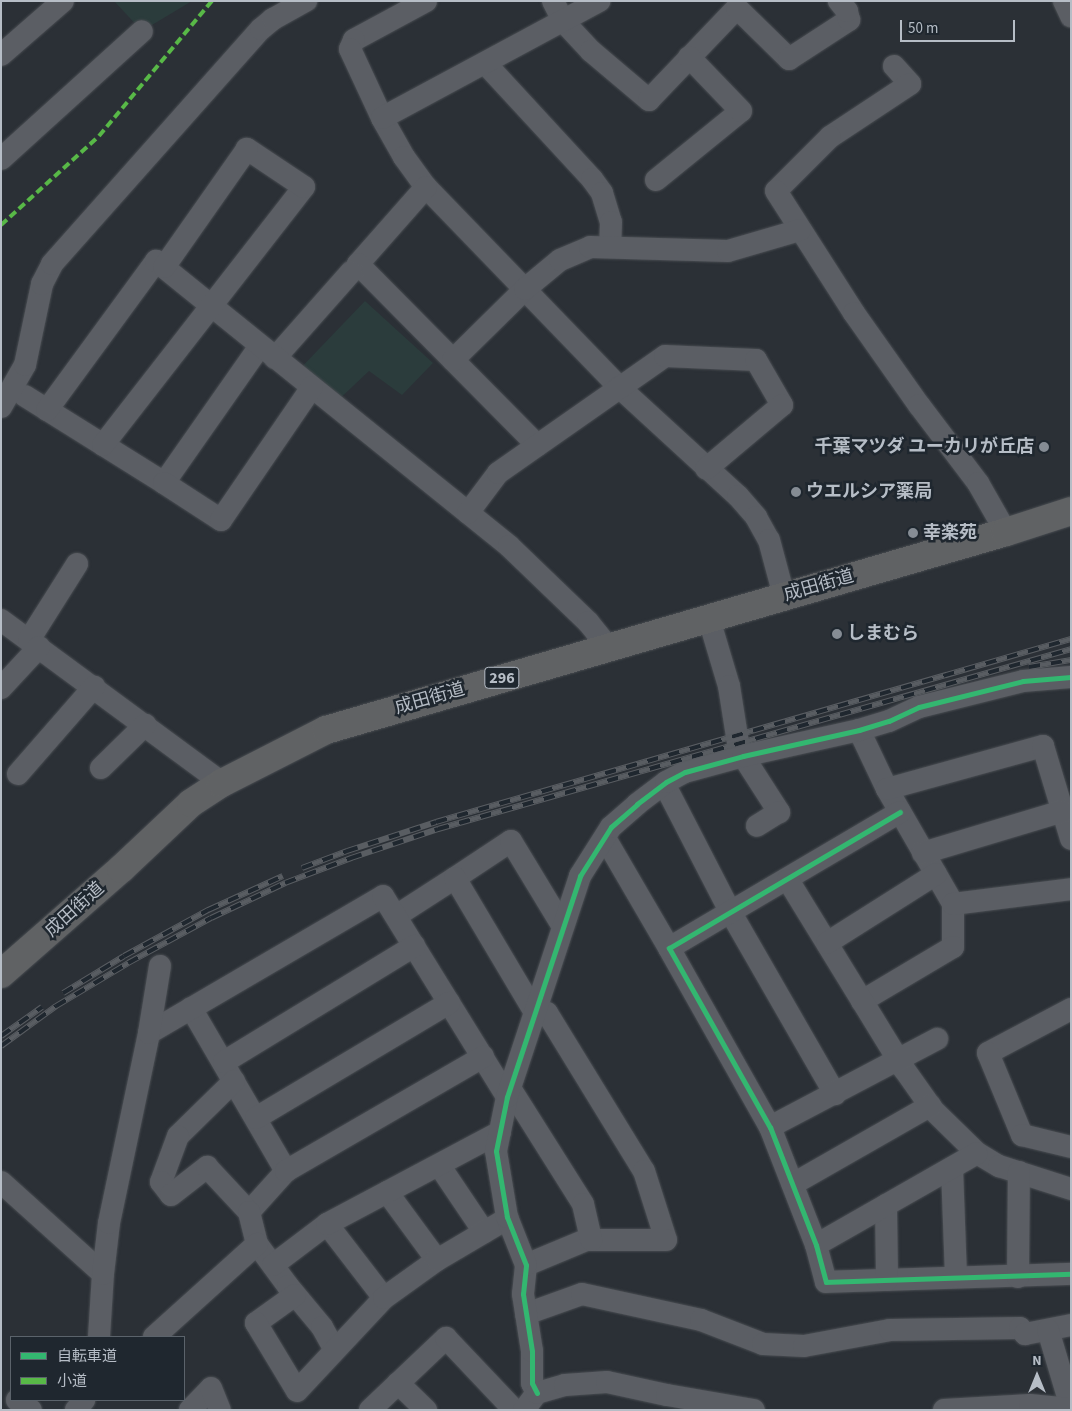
<!DOCTYPE html>
<meta charset="utf-8">
<style>
body{margin:0}
#map{position:relative;width:1072px;height:1411px;overflow:hidden;background:#2b3036;font-family:"Source Sans 3","Noto Sans JP",sans-serif}
div>[style]{position:absolute}
[style*='--x']{left:calc(var(--x)*1px);top:calc(var(--y)*1px);width:calc(var(--w)*1px);rotate:calc(var(--a)*1deg)}
.green>*{inset:0;background:#2b3c3c}
.roads{filter:drop-shadow(0 0 1px #484c51) drop-shadow(0 0 1px #484c51)}
.minor>*{height:22px;margin:-11px;padding:0 11px;transform-origin:11px;border-radius:11px;background:#5b5e64}
.highway>*{height:28px;margin:-14px;padding:0 14px;transform-origin:14px;border-radius:14px;background:#606264}
.rail>*{height:5.5px;margin-top:-2.75px;transform-origin:0;background:repeating-linear-gradient(90deg,#1f272f 0 11px,#595d62 0 22px);box-sizing:border-box;border-block:1px solid #595d62}
.quiet>*{height:4px;margin-top:-2px;transform-origin:0;background:repeating-linear-gradient(90deg,#58b947 0 8px,transparent 0 12px)}
.cycleway>*{height:5px;margin:-2.5px;padding:0 2.5px;transform-origin:2.5px;border-radius:2.5px;background:#33b770}
.dots>*{width:14px;height:14px;translate:-50% -50%;box-sizing:border-box;border:2px solid #1f272f;border-radius:50%}
span{translate:-50% -50%;white-space:nowrap;text-align:center;line-height:1.15;-webkit-text-stroke:5px #1f272f;paint-order:stroke}
.shield-label span{padding:1px 4px;background:#1f272f;border:1px solid;border-radius:4px;-webkit-text-stroke-width:0}
.shield-label{font-size:16px;color:#b6bdc6;font-weight:700}
.poi-label{font-size:18px;color:#b6bdc6;font-weight:700}
.right{translate:-100% -50%;text-align:right}
.left{translate:0 -50%;text-align:left}
.street-label{font-size:18px;color:#b6bdc6}
.frame{position:absolute;inset:0;border:2px solid #b6bdc6;pointer-events:none}
.legend{position:absolute;left:10px;top:1336px;width:175px;height:65px;box-sizing:border-box;background:#1f272f;border:1px solid #5b636b;margin:0;padding:6px 9px;list-style:none;font-size:15px;color:#b6bdc6}
.legend li{display:flex;align-items:center;gap:10px;height:25px}
.legend b{width:25px;border:1px solid #5b636b}
.north{position:absolute;left:1012px;top:1351px;width:50px;height:50px;-webkit-text-stroke:4px #1f272f;paint-order:stroke;rotate:0deg;font-size:14px;font-weight:700;line-height:20px;text-align:center;color:#b6bdc6}
.north::after{content:'';display:block;margin:auto;width:18px;height:22px;background:#b6bdc6;clip-path:polygon(50% 0,100% 100%,50% 72%,0 100%)}
.scale{position:absolute;left:900px;top:20px;width:115px;height:22px;box-sizing:border-box;border:2px solid #b6bdc6;border-top:0;padding-left:6px;font-size:15px;line-height:18px;white-space:nowrap;color:#b6bdc6;-webkit-text-stroke:4px #1f272f;paint-order:stroke}
</style>
<div id="map">
<div class="green">
<i style="clip-path:polygon(114px 1px,192px 1px,142px 31px)"></i>
<i style="clip-path:polygon(365px 301px,433px 363px,402px 395px,369px 371px,334px 404px,295px 374px)"></i>
</div>
<div class="roads">
<div class="minor">
<i style="--x:426;--y:1;--w:82;--a:151.6"></i>
<i style="--x:354;--y:40;--w:10;--a:114"></i>
<i style="--x:350;--y:49;--w:76;--a:65.1"></i>
<i style="--x:382;--y:118;--w:45;--a:60.6"></i>
<i style="--x:404;--y:157;--w:37;--a:54"></i>
<i style="--x:426;--y:187;--w:278;--a:46"></i>
<i style="--x:619;--y:387;--w:161;--a:42.5"></i>
<i style="--x:738;--y:496;--w:28;--a:49"></i>
<i style="--x:756;--y:517;--w:26;--a:61"></i>
<i style="--x:769;--y:540;--w:58;--a:75"></i>
<i style="--x:553;--y:1;--w:22;--a:63"></i>
<i style="--x:563;--y:21;--w:41;--a:47"></i>
<i style="--x:591;--y:51;--w:76;--a:40.2"></i>
<i style="--x:649;--y:100;--w:127;--a:-46.3"></i>
<i style="--x:737;--y:8;--w:73;--a:44.4"></i>
<i style="--x:789;--y:59;--w:72;--a:-33"></i>
<i style="--x:849;--y:20;--w:9;--a:-103"></i>
<i style="--x:847;--y:11;--w:13;--a:-129"></i>
<i style="--x:1064;--y:1;--w:17;--a:65"></i>
<i style="--x:1;--y:55;--w:82;--a:-41.1"></i>
<i style="--x:485;--y:63;--w:158;--a:47.3"></i>
<i style="--x:592;--y:179;--w:17;--a:54"></i>
<i style="--x:602;--y:193;--w:30;--a:73"></i>
<i style="--x:611;--y:222;--w:25;--a:92"></i>
<i style="--x:894;--y:66;--w:24;--a:48"></i>
<i style="--x:910;--y:84;--w:96;--a:146.5"></i>
<i style="--x:830;--y:137;--w:76;--a:135"></i>
<i style="--x:776;--y:191;--w:145;--a:57.4"></i>
<i style="--x:854;--y:313;--w:113;--a:54.8"></i>
<i style="--x:919;--y:405;--w:98;--a:52.9"></i>
<i style="--x:978;--y:483;--w:56;--a:60.3"></i>
<i style="--x:382;--y:118;--w:247;--a:-28.3"></i>
<i style="--x:1;--y:159;--w:190;--a:-42.2"></i>
<i style="--x:656;--y:180;--w:109;--a:-39.1"></i>
<i style="--x:741;--y:111;--w:75;--a:-133.9"></i>
<i style="--x:426;--y:187;--w:103;--a:131.4"></i>
<i style="--x:358;--y:264;--w:255;--a:45.3"></i>
<i style="--x:275;--y:358;--w:115;--a:-48.5"></i>
<i style="--x:453;--y:360;--w:101;--a:-44.6"></i>
<i style="--x:525;--y:289;--w:45;--a:-39.6"></i>
<i style="--x:560;--y:260;--w:33;--a:-23"></i>
<i style="--x:590;--y:247;--w:138;--a:1.7"></i>
<i style="--x:728;--y:251;--w:75;--a:-16.3"></i>
<i style="--x:25;--y:396;--w:164;--a:32"></i>
<i style="--x:164;--y:483;--w:167;--a:-55"></i>
<i style="--x:1;--y:407;--w:48;--a:-60.3"></i>
<i style="--x:25;--y:365;--w:83;--a:-78.1"></i>
<i style="--x:42;--y:284;--w:22;--a:-63"></i>
<i style="--x:52;--y:264;--w:314;--a:-48.4"></i>
<i style="--x:261;--y:29;--w:16;--a:-40"></i>
<i style="--x:273;--y:19;--w:38;--a:-29"></i>
<i style="--x:47;--y:410;--w:185;--a:-53.8"></i>
<i style="--x:156;--y:261;--w:454;--a:38.9"></i>
<i style="--x:509;--y:546;--w:110;--a:43.9"></i>
<i style="--x:588;--y:622;--w:33;--a:51"></i>
<i style="--x:103;--y:445;--w:327;--a:-52.1"></i>
<i style="--x:304;--y:187;--w:69;--a:-146.3"></i>
<i style="--x:247;--y:149;--w:144;--a:125.1"></i>
<i style="--x:164;--y:483;--w:68;--a:33"></i>
<i style="--x:221;--y:520;--w:161;--a:-55.6"></i>
<i style="--x:468;--y:513;--w:50;--a:-53.1"></i>
<i style="--x:498;--y:473;--w:204;--a:-35"></i>
<i style="--x:665;--y:356;--w:91;--a:2.5"></i>
<i style="--x:756;--y:360;--w:52;--a:60"></i>
<i style="--x:782;--y:405;--w:99;--a:139.9"></i>
<i style="--x:709;--y:619;--w:70;--a:73.4"></i>
<i style="--x:729;--y:686;--w:58;--a:81"></i>
<i style="--x:738;--y:743;--w:14;--a:69"></i>
<i style="--x:743;--y:756;--w:67;--a:57.3"></i>
<i style="--x:779;--y:812;--w:26;--a:148"></i>
<i style="--x:1;--y:620;--w:275;--a:36.4"></i>
<i style="--x:29;--y:640;--w:90;--a:-57.7"></i>
<i style="--x:1;--y:688;--w:56;--a:-47.2"></i>
<i style="--x:859;--y:730;--w:65;--a:64.6"></i>
<i style="--x:887;--y:789;--w:133;--a:60.1"></i>
<i style="--x:953;--y:904;--w:43;--a:90"></i>
<i style="--x:953;--y:947;--w:106;--a:149.3"></i>
<i style="--x:101;--y:768;--w:62;--a:-44.3"></i>
<i style="--x:18;--y:774;--w:116;--a:-48.9"></i>
<i style="--x:887;--y:789;--w:162;--a:-15.4"></i>
<i style="--x:1043;--y:746;--w:97;--a:73.2"></i>
<i style="--x:670;--y:795;--w:133;--a:62.7"></i>
<i style="--x:731;--y:913;--w:209;--a:60.1"></i>
<i style="--x:900;--y:812;--w:268;--a:149.5"></i>
<i style="--x:669;--y:948;--w:206;--a:60.6"></i>
<i style="--x:770;--y:1127;--w:127;--a:68.7"></i>
<i style="--x:816;--y:1245;--w:38;--a:75"></i>
<i style="--x:826;--y:1282;--w:245;--a:-1.9"></i>
<i style="--x:605;--y:838;--w:127;--a:59.8"></i>
<i style="--x:923;--y:853;--w:146;--a:-16.7"></i>
<i style="--x:455;--y:878;--w:67;--a:-33.5"></i>
<i style="--x:511;--y:841;--w:100;--a:58.8"></i>
<i style="--x:788;--y:880;--w:222;--a:58.5"></i>
<i style="--x:904;--y:1069;--w:50;--a:54.7"></i>
<i style="--x:933;--y:1110;--w:62;--a:44.3"></i>
<i style="--x:977;--y:1153;--w:26;--a:31"></i>
<i style="--x:999;--y:1166;--w:76;--a:17.7"></i>
<i style="--x:953;--y:904;--w:119;--a:-7.2"></i>
<i style="--x:396;--y:916;--w:70;--a:-32.8"></i>
<i style="--x:455;--y:878;--w:157;--a:59.3"></i>
<i style="--x:535;--y:1013;--w:12;--a:0"></i>
<i style="--x:547;--y:1013;--w:185;--a:58.5"></i>
<i style="--x:644;--y:1171;--w:72;--a:72.3"></i>
<i style="--x:666;--y:1240;--w:80;--a:180"></i>
<i style="--x:586;--y:1240;--w:65;--a:157.4"></i>
<i style="--x:827;--y:943;--w:129;--a:-32.3"></i>
<i style="--x:191;--y:1008;--w:189;--a:59.8"></i>
<i style="--x:286;--y:1171;--w:55;--a:132.1"></i>
<i style="--x:1071;--y:1009;--w:94;--a:152.1"></i>
<i style="--x:988;--y:1053;--w:89;--a:67.5"></i>
<i style="--x:1022;--y:1135;--w:50;--a:13.8"></i>
<i style="--x:149;--y:1033;--w:271;--a:-30.3"></i>
<i style="--x:383;--y:896;--w:236;--a:58.3"></i>
<i style="--x:224;--y:1062;--w:223;--a:-31.4"></i>
<i style="--x:234;--y:1081;--w:78;--a:135.5"></i>
<i style="--x:178;--y:1136;--w:49;--a:110.3"></i>
<i style="--x:161;--y:1182;--w:16;--a:52"></i>
<i style="--x:171;--y:1195;--w:46;--a:-37.9"></i>
<i style="--x:207;--y:1167;--w:62;--a:47"></i>
<i style="--x:249;--y:1212;--w:33;--a:76"></i>
<i style="--x:257;--y:1244;--w:52;--a:53.6"></i>
<i style="--x:288;--y:1286;--w:53;--a:50.3"></i>
<i style="--x:322;--y:1327;--w:26;--a:61"></i>
<i style="--x:510;--y:1088;--w:137;--a:57.8"></i>
<i style="--x:583;--y:1204;--w:37;--a:77"></i>
<i style="--x:256;--y:1118;--w:225;--a:-30.8"></i>
<i style="--x:770;--y:1127;--w:189;--a:-27.8"></i>
<i style="--x:439;--y:1165;--w:81;--a:56.1"></i>
<i style="--x:952;--y:1168;--w:109;--a:87.9"></i>
<i style="--x:286;--y:1171;--w:228;--a:-30.1"></i>
<i style="--x:1;--y:1182;--w:137;--a:42"></i>
<i style="--x:793;--y:1184;--w:158;--a:-29.7"></i>
<i style="--x:387;--y:1192;--w:84;--a:53.7"></i>
<i style="--x:886;--y:1205;--w:75;--a:89.2"></i>
<i style="--x:327;--y:1224;--w:93;--a:52.4"></i>
<i style="--x:816;--y:1245;--w:185;--a:-29.7"></i>
<i style="--x:273;--y:1265;--w:68;--a:-37.2"></i>
<i style="--x:327;--y:1224;--w:196;--a:-28"></i>
<i style="--x:1018;--y:1277;--w:105;--a:-89.5"></i>
<i style="--x:295;--y:1295;--w:48;--a:144.3"></i>
<i style="--x:256;--y:1323;--w:79;--a:58.9"></i>
<i style="--x:297;--y:1391;--w:127;--a:-46.9"></i>
<i style="--x:384;--y:1298;--w:65;--a:-35.6"></i>
<i style="--x:437;--y:1260;--w:82;--a:-30.6"></i>
<i style="--x:526;--y:1314;--w:59;--a:-19.7"></i>
<i style="--x:582;--y:1294;--w:122;--a:12.3"></i>
<i style="--x:701;--y:1320;--w:66;--a:21.2"></i>
<i style="--x:763;--y:1344;--w:41;--a:2.8"></i>
<i style="--x:804;--y:1346;--w:87;--a:-10.5"></i>
<i style="--x:890;--y:1330;--w:130;--a:-0.9"></i>
<i style="--x:1020;--y:1328;--w:8;--a:50"></i>
<i style="--x:1025;--y:1334;--w:47;--a:-11.1"></i>
<i style="--x:1048;--y:1330;--w:80;--a:73.4"></i>
<i style="--x:99;--y:1337;--w:63;--a:-86.4"></i>
<i style="--x:103;--y:1274;--w:51;--a:-83.3"></i>
<i style="--x:109;--y:1223;--w:194;--a:-78.1"></i>
<i style="--x:149;--y:1033;--w:68;--a:-80.7"></i>
<i style="--x:154;--y:1337;--w:139;--a:-42.1"></i>
<i style="--x:398;--y:1383;--w:39;--a:44"></i>
<i style="--x:537;--y:1393;--w:11;--a:-117"></i>
<i style="--x:532;--y:1383;--w:32;--a:-90"></i>
<i style="--x:532;--y:1351;--w:58;--a:-99"></i>
<i style="--x:523;--y:1294;--w:29;--a:-84"></i>
<i style="--x:526;--y:1265;--w:52;--a:-111.6"></i>
<i style="--x:507;--y:1217;--w:67;--a:-99.5"></i>
<i style="--x:496;--y:1151;--w:55;--a:-78.5"></i>
<i style="--x:507;--y:1097;--w:233;--a:-71.7"></i>
<i style="--x:580;--y:876;--w:58;--a:-57.7"></i>
<i style="--x:611;--y:827;--w:35;--a:-41"></i>
<i style="--x:637;--y:804;--w:36;--a:-37"></i>
<i style="--x:666;--y:782;--w:21;--a:-28"></i>
<i style="--x:685;--y:772;--w:60;--a:-15.4"></i>
<i style="--x:743;--y:756;--w:119;--a:-12.6"></i>
<i style="--x:859;--y:730;--w:31;--a:-17"></i>
<i style="--x:889;--y:721;--w:33;--a:-25"></i>
<i style="--x:919;--y:707;--w:107;--a:-14"></i>
<i style="--x:1023;--y:681;--w:48;--a:-4.8"></i>
<i style="--x:17;--y:1400;--w:17;--a:36"></i>
<i style="--x:76;--y:1410;--w:13;--a:-51"></i>
<i style="--x:190;--y:1410;--w:30;--a:-46"></i>
<i style="--x:211;--y:1388;--w:24;--a:68"></i>
<i style="--x:370;--y:1410;--w:105;--a:-43.5"></i>
<i style="--x:446;--y:1338;--w:99;--a:46.6"></i>
<i style="--x:524;--y:1410;--w:21;--a:-53"></i>
<i style="--x:537;--y:1393;--w:29;--a:-16"></i>
<i style="--x:565;--y:1385;--w:42;--a:-4.1"></i>
<i style="--x:607;--y:1382;--w:61;--a:12.2"></i>
<i style="--x:667;--y:1395;--w:88;--a:9.8"></i>
<i style="--x:944;--y:1410;--w:86;--a:-3.3"></i>
<i style="--x:1030;--y:1405;--w:41;--a:5.6"></i>
</div>
<div class="highway">
<i style="--x:1;--y:974;--w:159;--a:-41.2"></i>
<i style="--x:121;--y:869;--w:96;--a:-43.3"></i>
<i style="--x:191;--y:803;--w:37;--a:-33"></i>
<i style="--x:222;--y:783;--w:117;--a:-27"></i>
<i style="--x:326;--y:730;--w:708;--a:-16.23"></i>
<i style="--x:1006;--y:532;--w:68;--a:-17.9"></i>
</div>
</div>
<div class="rail">
<i style="--x:1029;--y:667;--w:43;--a:-9.5"></i>
<i style="--x:302;--y:868;--w:48;--a:-20.7"></i>
<i style="--x:347;--y:851;--w:94;--a:-18"></i>
<i style="--x:436;--y:822;--w:661;--a:-16.08"></i>
<i style="--x:63;--y:993;--w:71;--a:-31.2"></i>
<i style="--x:124;--y:956;--w:96;--a:-28.7"></i>
<i style="--x:208;--y:910;--w:82;--a:-24.4"></i>
<i style="--x:1;--y:1036;--w:50;--a:-35.3"></i>
<i style="--x:1;--y:1046;--w:68;--a:-36"></i>
<i style="--x:56;--y:1006;--w:84;--a:-30.8"></i>
<i style="--x:128;--y:963;--w:94;--a:-28.5"></i>
<i style="--x:211;--y:918;--w:82;--a:-25.3"></i>
<i style="--x:285;--y:883;--w:71;--a:-20.7"></i>
<i style="--x:351;--y:858;--w:92;--a:-18.4"></i>
<i style="--x:438;--y:829;--w:658;--a:-15.87"></i>
</div>
<div class="quiet">
<i style="--x:1;--y:225;--w:132;--a:-42.2"></i>
<i style="--x:99;--y:136;--w:176;--a:-50.1"></i>
</div>
<div class="cycleway">
<i style="--x:900;--y:812;--w:268;--a:149.5"></i>
<i style="--x:669;--y:948;--w:206;--a:60.6"></i>
<i style="--x:770;--y:1127;--w:127;--a:68.7"></i>
<i style="--x:816;--y:1245;--w:38;--a:75"></i>
<i style="--x:826;--y:1282;--w:245;--a:-1.9"></i>
<i style="--x:537;--y:1393;--w:11;--a:-117"></i>
<i style="--x:532;--y:1383;--w:32;--a:-90"></i>
<i style="--x:532;--y:1351;--w:58;--a:-99"></i>
<i style="--x:523;--y:1294;--w:29;--a:-84"></i>
<i style="--x:526;--y:1265;--w:52;--a:-111.6"></i>
<i style="--x:507;--y:1217;--w:67;--a:-99.5"></i>
<i style="--x:496;--y:1151;--w:55;--a:-78.5"></i>
<i style="--x:507;--y:1097;--w:233;--a:-71.7"></i>
<i style="--x:580;--y:876;--w:58;--a:-57.7"></i>
<i style="--x:611;--y:827;--w:35;--a:-41"></i>
<i style="--x:637;--y:804;--w:36;--a:-37"></i>
<i style="--x:666;--y:782;--w:21;--a:-28"></i>
<i style="--x:685;--y:772;--w:60;--a:-15.4"></i>
<i style="--x:743;--y:756;--w:119;--a:-12.6"></i>
<i style="--x:859;--y:730;--w:31;--a:-17"></i>
<i style="--x:889;--y:721;--w:33;--a:-25"></i>
<i style="--x:919;--y:707;--w:107;--a:-14"></i>
<i style="--x:1023;--y:681;--w:48;--a:-4.8"></i>
</div>
<div class="dots">
<i style="left:1044px;top:447px;background:#858c94"></i>
<i style="left:796px;top:492px;background:#858c94"></i>
<i style="left:913px;top:533px;background:#858c94"></i>
<i style="left:837px;top:634px;background:#858c94"></i>
</div>
<div class="shield-label">
<span style="left:502px;top:678px">296</span>
</div>
<div class="poi-label">
<span class="right" style="left:1034px;top:447px">千葉マツダ ユーカリが丘店</span>
<span class="left" style="left:806px;top:492px">ウエルシア薬局</span>
<span class="left" style="left:923px;top:533px">幸楽苑</span>
<span class="left" style="left:847px;top:634px">しまむら</span>
</div>
<div class="street-label">
<span style="left:819px;top:586px;rotate:-16deg">成田街道</span>
<span style="left:430px;top:699px;rotate:-16deg">成田街道</span>
<span style="left:75px;top:910px;rotate:-42deg">成田街道</span>
</div>
<div class="frame"></div>
<ul class="legend">
<li><b style="height:6px;background:#33b770"></b>自転車道</li>
<li><b style="height:6px;background:#58b947"></b>小道</li>
</ul>
<div class="north">N</div>
<div class="scale">50 m</div>
</div>
